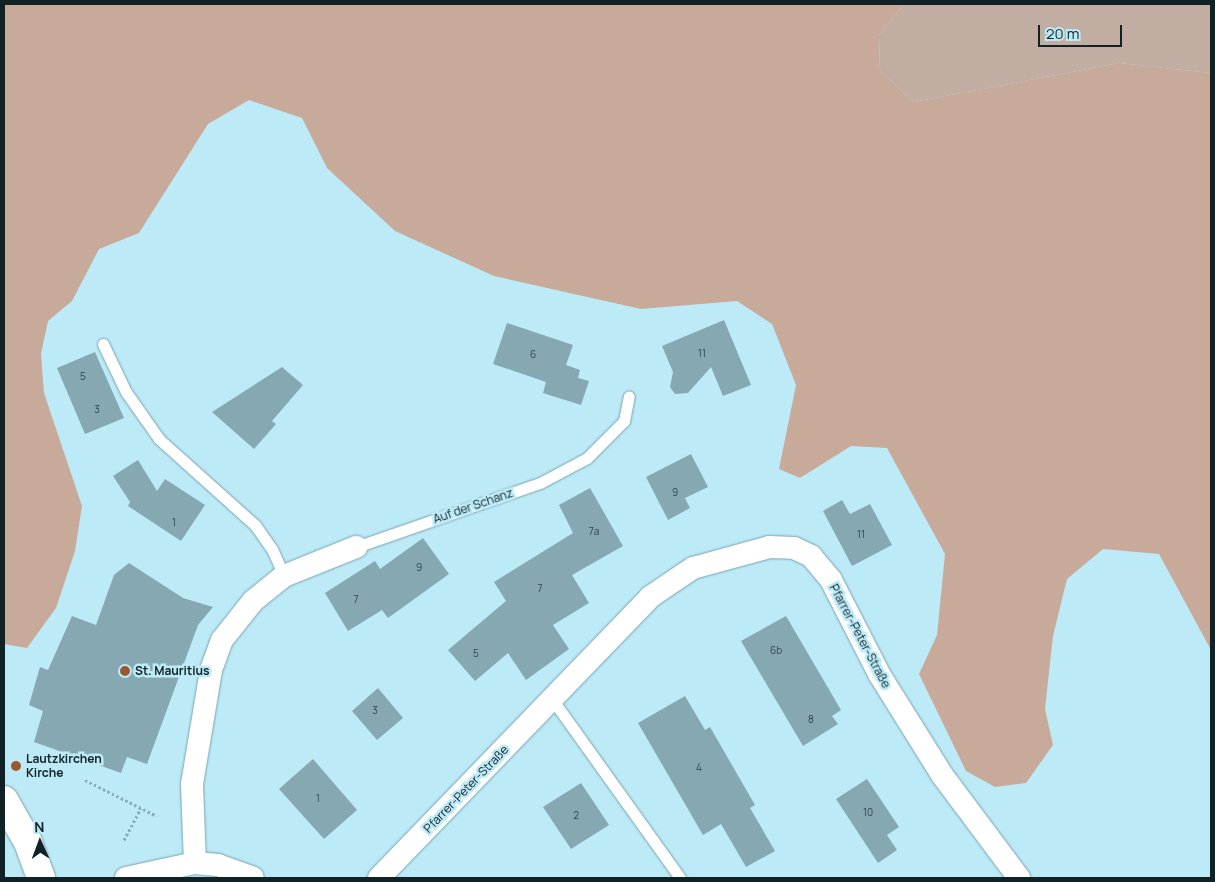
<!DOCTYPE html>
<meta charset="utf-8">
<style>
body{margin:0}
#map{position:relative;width:1215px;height:882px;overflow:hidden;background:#bdeaf7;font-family:Manrope,sans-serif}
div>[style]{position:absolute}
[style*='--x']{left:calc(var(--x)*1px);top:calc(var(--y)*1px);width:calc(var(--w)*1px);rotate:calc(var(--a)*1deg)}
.green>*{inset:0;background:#c1ada2}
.forest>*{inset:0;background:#c8aa9a}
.building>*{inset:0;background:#85a8b3}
.path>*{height:3px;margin-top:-1.5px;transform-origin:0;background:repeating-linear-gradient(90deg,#89aeb8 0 2.5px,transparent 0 5px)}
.roads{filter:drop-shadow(0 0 1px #7ba5b2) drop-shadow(0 0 1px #7ba5b2)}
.lane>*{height:11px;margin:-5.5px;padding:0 5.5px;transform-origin:5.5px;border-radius:5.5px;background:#fff}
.street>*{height:22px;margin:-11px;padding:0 11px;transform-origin:11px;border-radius:11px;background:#fff}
.secondary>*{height:28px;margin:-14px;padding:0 14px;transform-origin:14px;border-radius:14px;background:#fff}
.dots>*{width:14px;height:14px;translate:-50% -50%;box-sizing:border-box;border:2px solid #bdeaf7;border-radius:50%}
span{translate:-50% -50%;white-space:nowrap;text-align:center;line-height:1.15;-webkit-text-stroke:5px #bdeaf7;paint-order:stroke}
.number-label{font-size:10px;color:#2e444a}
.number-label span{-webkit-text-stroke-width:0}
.street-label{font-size:12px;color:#112227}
.poi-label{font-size:12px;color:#112227;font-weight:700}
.left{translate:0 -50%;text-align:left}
.frame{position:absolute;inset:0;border:5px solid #112227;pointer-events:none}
.north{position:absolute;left:15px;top:817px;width:50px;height:50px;-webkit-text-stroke:4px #bdeaf7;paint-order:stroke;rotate:358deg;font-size:14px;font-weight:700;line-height:20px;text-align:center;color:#112227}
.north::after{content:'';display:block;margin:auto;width:18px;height:22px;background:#112227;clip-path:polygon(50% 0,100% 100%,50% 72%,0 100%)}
.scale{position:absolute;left:1038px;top:25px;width:84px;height:22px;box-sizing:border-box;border:2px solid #112227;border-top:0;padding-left:6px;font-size:15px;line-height:18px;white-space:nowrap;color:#112227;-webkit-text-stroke:4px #bdeaf7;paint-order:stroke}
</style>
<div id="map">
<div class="green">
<i style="clip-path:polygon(904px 4px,1211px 4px,1211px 73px,1119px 63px,914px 102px,880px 71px,879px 35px)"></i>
</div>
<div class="forest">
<i style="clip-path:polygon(4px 4px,904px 4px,879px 35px,880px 71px,914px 102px,1119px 63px,1211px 73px,1211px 650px,1159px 554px,1103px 549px,1067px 579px,1053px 636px,1045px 709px,1053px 745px,1026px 783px,995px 787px,966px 771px,919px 674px,937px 635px,945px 554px,887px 448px,851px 446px,800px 478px,779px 469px,796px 385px,772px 324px,737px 301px,641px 309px,494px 276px,395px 231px,327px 168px,302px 118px,249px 100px,208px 124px,139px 233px,99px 249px,72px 301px,48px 321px,41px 354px,44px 393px,82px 506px,75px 551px,56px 608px,27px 648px,4px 644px)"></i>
</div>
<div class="building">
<i style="clip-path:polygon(724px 320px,751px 385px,723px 396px,711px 367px,688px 393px,675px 394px,670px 387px,673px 372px,662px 346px)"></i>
<i style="clip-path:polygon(507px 323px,573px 345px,566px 365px,580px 370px,578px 378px,589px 381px,581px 405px,543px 393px,546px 382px,493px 364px)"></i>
<i style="clip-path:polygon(95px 352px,124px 418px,85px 434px,57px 368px)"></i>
<i style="clip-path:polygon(282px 367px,303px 385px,272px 421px,276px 424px,254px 449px,212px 412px)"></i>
<i style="clip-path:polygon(691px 454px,708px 487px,685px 498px,690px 508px,668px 520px,646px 477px)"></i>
<i style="clip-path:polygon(138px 460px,157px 491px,165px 479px,205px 505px,181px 541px,128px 506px,130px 502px,113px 476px)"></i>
<i style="clip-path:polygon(590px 488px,623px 546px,572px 575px,589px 603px,553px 625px,569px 649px,526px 680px,508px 653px,475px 681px,448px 650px,506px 601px,494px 582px,573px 533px,559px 505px)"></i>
<i style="clip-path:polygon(842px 500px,850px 514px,870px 504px,892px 545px,852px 566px,823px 511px)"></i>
<i style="clip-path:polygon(423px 538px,449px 574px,388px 618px,382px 610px,348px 631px,325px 593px,375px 561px,380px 569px)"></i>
<i style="clip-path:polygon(129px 563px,183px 598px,213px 607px,198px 625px,147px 764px,127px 757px,121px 773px,34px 742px,43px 711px,29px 705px,40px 667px,48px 670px,72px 616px,96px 625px,114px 575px)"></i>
<i style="clip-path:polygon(786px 616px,841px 710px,832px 716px,838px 724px,803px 746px,741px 641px)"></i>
<i style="clip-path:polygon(378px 688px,403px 718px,377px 740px,352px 711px)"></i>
<i style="clip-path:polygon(685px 696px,705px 730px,710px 727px,755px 805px,750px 808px,775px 851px,746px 867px,721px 824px,703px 835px,638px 723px)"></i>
<i style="clip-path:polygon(313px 759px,357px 810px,324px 839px,279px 789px)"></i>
<i style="clip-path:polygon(867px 779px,899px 827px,887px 835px,897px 850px,878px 863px,836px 799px)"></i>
<i style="clip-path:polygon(581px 783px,609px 825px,571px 849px,543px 807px)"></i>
</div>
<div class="path">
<i style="--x:85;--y:780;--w:80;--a:26.6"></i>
<i style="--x:124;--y:840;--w:36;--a:-62"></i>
</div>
<div class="roads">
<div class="lane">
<i style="--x:103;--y:344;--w:53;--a:64.4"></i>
<i style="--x:126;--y:392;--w:57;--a:54.9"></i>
<i style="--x:159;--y:439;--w:129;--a:41.9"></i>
<i style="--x:255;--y:525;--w:29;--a:55"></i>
<i style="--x:272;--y:549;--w:30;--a:66"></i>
<i style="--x:356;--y:547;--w:195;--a:-19.2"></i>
<i style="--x:540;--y:483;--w:53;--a:-28"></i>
<i style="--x:587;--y:458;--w:52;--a:-45"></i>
<i style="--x:624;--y:421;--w:25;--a:-79"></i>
<i style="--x:552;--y:699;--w:220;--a:54.4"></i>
</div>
<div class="street">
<i style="--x:195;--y:863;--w:79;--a:-92.2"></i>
<i style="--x:192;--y:784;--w:116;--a:-80.5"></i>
<i style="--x:211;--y:670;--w:32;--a:-70"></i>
<i style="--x:222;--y:640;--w:50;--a:-51.5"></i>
<i style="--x:253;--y:601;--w:40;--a:-39"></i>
<i style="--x:284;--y:576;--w:78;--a:-21.9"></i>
<i style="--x:126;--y:878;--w:71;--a:-12.3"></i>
<i style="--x:195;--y:863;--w:23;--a:5"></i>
<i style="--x:218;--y:865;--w:37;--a:20"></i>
<i style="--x:379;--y:878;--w:390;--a:-46"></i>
<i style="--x:650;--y:597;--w:52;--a:-34"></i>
<i style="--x:693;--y:568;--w:79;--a:-15.4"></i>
<i style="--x:769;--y:547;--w:25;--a:2"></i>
<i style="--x:794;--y:548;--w:19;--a:25"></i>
<i style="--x:811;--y:556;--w:31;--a:50"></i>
<i style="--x:831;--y:580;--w:106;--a:62.9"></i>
<i style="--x:879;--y:674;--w:119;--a:58"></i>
<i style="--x:942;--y:775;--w:129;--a:53.2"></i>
</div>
<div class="secondary">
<i style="--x:4;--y:800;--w:48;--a:60.3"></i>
<i style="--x:28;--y:842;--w:38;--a:70"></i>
</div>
</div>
<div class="dots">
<i style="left:125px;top:671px;background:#9d572c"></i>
<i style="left:16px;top:766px;background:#9d572c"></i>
</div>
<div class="number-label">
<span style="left:702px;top:354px">11</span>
<span style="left:533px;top:355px">6</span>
<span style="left:83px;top:377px">5</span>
<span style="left:97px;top:410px">3</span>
<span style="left:675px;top:493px">9</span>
<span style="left:174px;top:523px">1</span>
<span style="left:594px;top:532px">7a</span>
<span style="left:861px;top:535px">11</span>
<span style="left:419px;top:568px">9</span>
<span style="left:540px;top:589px">7</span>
<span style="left:356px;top:600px">7</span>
<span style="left:776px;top:651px">6b</span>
<span style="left:476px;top:654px">5</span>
<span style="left:375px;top:711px">3</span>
<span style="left:811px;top:720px">8</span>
<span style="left:699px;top:768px">4</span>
<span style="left:318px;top:799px">1</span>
<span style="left:868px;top:813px">10</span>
<span style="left:576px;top:816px">2</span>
</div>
<div class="street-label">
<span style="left:473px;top:506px;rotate:-19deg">Auf der Schanz</span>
<span style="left:860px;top:636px;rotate:62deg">Pfarrer-Peter-Straße</span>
<span style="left:466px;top:789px;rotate:-46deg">Pfarrer-Peter-Straße</span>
</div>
<div class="poi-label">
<span class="left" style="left:135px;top:671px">St. Mauritius</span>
<span class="left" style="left:26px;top:766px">Lautzkirchen<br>Kirche</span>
</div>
<div class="frame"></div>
<div class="north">N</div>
<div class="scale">20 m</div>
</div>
